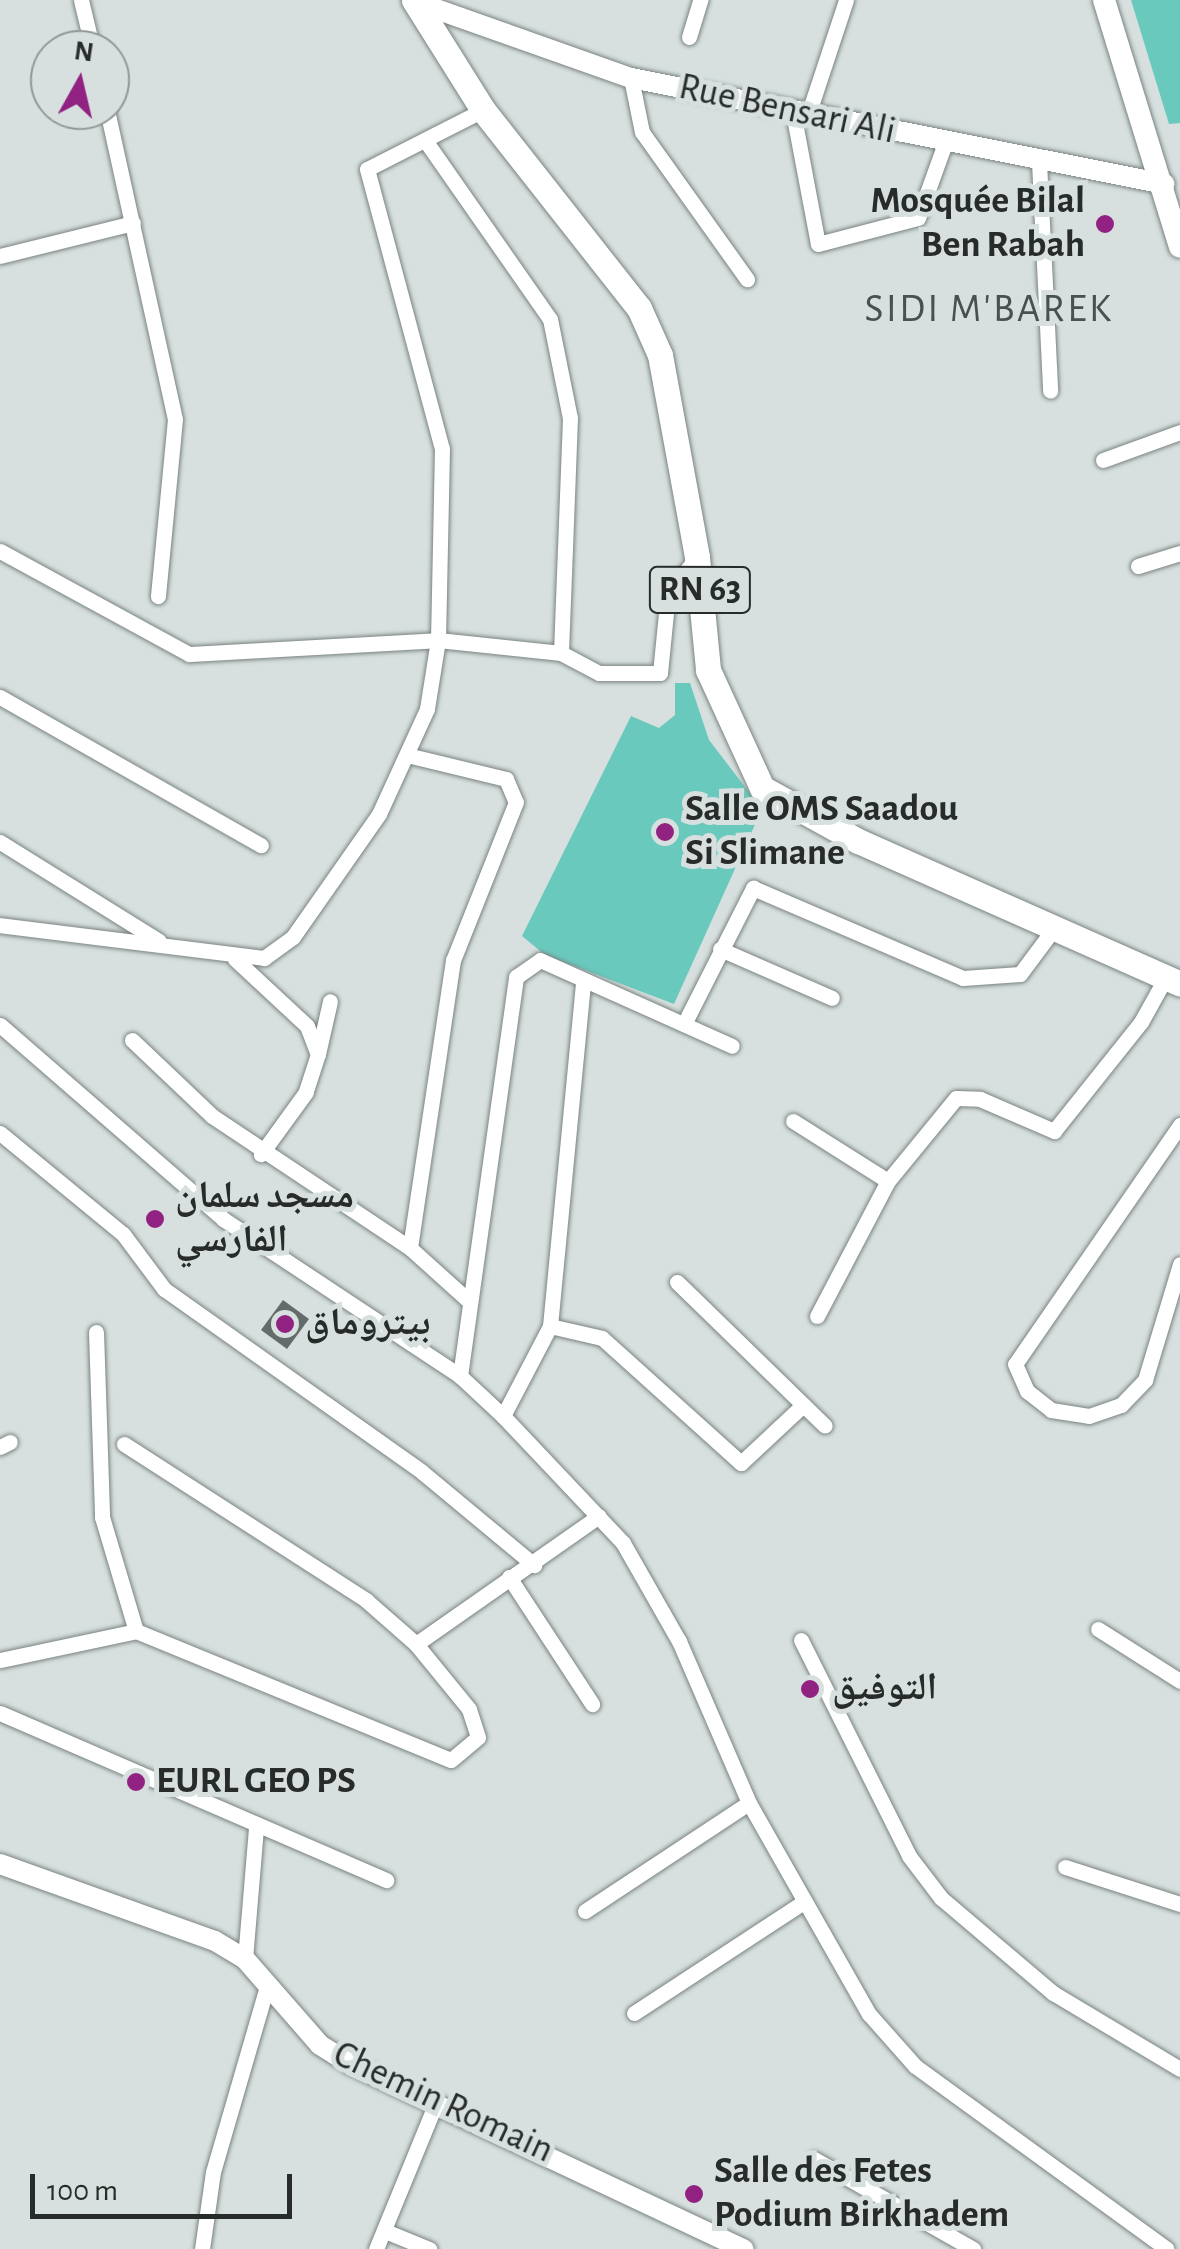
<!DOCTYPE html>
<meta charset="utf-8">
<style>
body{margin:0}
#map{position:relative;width:1180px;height:2249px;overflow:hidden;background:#d7e0df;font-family:"Alegreya Sans","Noto Naskh Arabic",sans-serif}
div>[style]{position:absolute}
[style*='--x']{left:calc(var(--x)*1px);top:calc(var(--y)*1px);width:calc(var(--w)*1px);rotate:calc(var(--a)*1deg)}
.green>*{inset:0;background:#6ac9bd}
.building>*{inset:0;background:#636c6a}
.roads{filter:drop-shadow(0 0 2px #7a8381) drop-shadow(0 0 2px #7a8381)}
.minor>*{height:15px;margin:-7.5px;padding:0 7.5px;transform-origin:7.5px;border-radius:7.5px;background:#fff}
.tertiary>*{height:20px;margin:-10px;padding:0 10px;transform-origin:10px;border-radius:10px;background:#fff}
.secondary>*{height:22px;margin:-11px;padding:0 11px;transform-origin:11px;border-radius:11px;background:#fff}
.primary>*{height:25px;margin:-12.5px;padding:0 12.5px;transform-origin:12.5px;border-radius:12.5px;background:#fff}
.dots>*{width:28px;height:28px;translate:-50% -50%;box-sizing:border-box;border:5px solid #d7e0df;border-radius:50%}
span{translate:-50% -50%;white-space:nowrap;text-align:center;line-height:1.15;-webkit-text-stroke:10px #d7e0df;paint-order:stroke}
.shield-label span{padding:2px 8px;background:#d7e0df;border:2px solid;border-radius:8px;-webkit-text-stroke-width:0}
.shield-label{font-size:35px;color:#272b2a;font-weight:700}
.street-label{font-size:38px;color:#272b2a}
.poi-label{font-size:38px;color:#272b2a;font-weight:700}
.right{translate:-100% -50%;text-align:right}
.left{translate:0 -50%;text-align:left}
.neighbourhood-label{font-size:40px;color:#48514f;letter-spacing:2.5px}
.north{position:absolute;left:30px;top:30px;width:100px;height:100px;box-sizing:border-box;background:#d7e0df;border:2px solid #919897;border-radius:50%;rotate:8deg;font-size:28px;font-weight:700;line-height:40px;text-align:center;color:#272b2a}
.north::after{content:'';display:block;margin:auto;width:35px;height:45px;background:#922282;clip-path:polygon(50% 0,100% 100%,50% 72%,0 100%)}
.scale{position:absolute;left:30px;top:2174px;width:262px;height:45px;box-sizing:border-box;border:5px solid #272b2a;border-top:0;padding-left:12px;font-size:30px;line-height:35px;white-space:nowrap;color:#272b2a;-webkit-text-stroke:8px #d7e0df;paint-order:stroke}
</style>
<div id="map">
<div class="green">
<i style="clip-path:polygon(1131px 0,1180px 0,1180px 123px,1169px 124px)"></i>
<i style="clip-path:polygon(675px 683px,690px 683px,709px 740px,762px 809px,674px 1004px,545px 955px,522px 936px,631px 716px,659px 728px,675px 715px)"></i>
</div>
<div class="building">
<i style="clip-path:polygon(283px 1300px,309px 1319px,287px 1349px,261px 1330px)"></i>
</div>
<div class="roads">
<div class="minor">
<i style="--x:81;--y:0;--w:51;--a:76.5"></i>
<i style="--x:689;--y:37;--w:39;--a:-73"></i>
<i style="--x:631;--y:78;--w:55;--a:78.5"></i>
<i style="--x:642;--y:132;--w:181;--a:54.5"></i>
<i style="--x:107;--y:110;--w:316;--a:77.6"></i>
<i style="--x:175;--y:419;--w:178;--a:95.5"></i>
<i style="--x:483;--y:110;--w:130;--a:153"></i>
<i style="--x:367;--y:169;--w:290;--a:75"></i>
<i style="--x:442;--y:449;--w:191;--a:91.2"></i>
<i style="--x:438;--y:640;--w:124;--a:6"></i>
<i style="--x:561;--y:653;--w:43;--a:27.8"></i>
<i style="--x:599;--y:673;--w:61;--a:0"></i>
<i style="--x:660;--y:673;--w:80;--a:-84.3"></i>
<i style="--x:668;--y:593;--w:46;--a:-51.1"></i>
<i style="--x:793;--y:112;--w:134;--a:79.3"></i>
<i style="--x:818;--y:244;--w:103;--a:-14.6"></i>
<i style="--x:918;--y:218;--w:80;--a:-70.2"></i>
<i style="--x:808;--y:115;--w:121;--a:-71.7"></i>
<i style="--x:427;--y:143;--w:215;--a:55.1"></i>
<i style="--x:550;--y:319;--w:101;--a:78.6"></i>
<i style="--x:570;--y:418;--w:235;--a:92.2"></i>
<i style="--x:1039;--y:162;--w:229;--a:87.2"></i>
<i style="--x:0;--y:256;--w:137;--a:-13.9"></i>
<i style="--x:1103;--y:460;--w:82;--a:-20"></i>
<i style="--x:0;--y:551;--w:215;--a:28.6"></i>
<i style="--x:189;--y:654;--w:249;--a:-3.2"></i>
<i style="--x:438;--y:640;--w:70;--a:99.1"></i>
<i style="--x:427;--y:709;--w:115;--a:114.6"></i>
<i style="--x:379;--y:814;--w:150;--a:125"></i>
<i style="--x:293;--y:937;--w:36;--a:144"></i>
<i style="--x:264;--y:958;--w:266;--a:-172.9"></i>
<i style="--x:1138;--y:566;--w:44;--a:-17.2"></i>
<i style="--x:0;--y:697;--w:300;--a:29.6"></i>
<i style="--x:407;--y:755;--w:102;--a:13.6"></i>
<i style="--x:506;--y:779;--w:25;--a:67"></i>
<i style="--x:516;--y:802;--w:170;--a:111.7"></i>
<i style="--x:453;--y:960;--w:291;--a:98.5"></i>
<i style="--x:0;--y:842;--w:187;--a:31.9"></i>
<i style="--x:720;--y:949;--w:122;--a:23.6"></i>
<i style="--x:235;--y:959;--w:98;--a:42.9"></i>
<i style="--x:307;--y:1026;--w:30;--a:69"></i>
<i style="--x:318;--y:1054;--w:40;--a:108"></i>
<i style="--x:306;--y:1092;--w:77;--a:126"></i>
<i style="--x:684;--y:1024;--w:153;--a:-63.1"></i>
<i style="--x:753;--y:888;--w:228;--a:23.2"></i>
<i style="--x:963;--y:978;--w:57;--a:-4"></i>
<i style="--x:1020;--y:974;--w:59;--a:-53.3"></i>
<i style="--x:0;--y:1025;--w:296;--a:41"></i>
<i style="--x:223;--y:1219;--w:284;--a:33.5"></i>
<i style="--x:460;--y:1376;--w:59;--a:42.9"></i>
<i style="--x:503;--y:1416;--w:175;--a:46.6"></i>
<i style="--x:623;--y:1543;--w:113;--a:60.3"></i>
<i style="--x:679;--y:1641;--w:176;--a:66.6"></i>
<i style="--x:749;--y:1803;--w:243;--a:60.4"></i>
<i style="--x:869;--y:2014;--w:69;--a:48.5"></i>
<i style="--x:915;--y:2066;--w:311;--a:36"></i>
<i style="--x:132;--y:1040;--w:110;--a:43.5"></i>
<i style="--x:212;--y:1116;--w:238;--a:33.7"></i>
<i style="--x:410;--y:1248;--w:81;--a:42"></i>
<i style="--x:318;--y:1054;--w:54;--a:-77.2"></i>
<i style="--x:793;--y:1121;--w:112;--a:32.3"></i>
<i style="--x:1180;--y:1125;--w:290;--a:124.6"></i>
<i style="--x:1015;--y:1364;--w:30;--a:66"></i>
<i style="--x:1027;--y:1391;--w:31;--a:38"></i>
<i style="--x:1051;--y:1410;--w:38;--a:9"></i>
<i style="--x:1089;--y:1416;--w:34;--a:-19"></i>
<i style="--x:1121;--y:1405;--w:35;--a:-46"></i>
<i style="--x:1145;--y:1380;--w:121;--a:-73.2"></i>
<i style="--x:0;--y:1133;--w:159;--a:39.4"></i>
<i style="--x:123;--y:1234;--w:69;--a:53.3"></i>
<i style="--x:164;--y:1289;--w:316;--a:35.3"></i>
<i style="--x:422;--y:1472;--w:146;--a:39.7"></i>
<i style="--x:677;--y:1282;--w:206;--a:44.2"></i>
<i style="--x:817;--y:1316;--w:153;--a:-62.3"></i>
<i style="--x:888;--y:1181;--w:107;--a:-50.7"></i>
<i style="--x:956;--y:1098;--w:24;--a:2"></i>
<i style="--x:980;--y:1099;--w:81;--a:23.4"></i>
<i style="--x:1054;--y:1131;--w:139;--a:-51.4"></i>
<i style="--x:1141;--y:1022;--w:51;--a:-60.9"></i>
<i style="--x:550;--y:1326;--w:53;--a:13"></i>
<i style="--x:602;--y:1338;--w:187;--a:42"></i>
<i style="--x:741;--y:1463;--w:85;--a:-43.1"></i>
<i style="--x:96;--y:1332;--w:185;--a:88.1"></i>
<i style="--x:102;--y:1517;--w:119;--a:73.4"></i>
<i style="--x:460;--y:1376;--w:403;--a:-82"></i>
<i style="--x:516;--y:977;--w:29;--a:-35"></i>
<i style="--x:540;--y:960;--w:210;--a:24.1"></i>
<i style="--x:503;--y:1416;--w:102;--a:-62.4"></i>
<i style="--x:550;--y:1326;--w:347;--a:-84.5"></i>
<i style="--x:0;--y:1447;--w:11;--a:-27"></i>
<i style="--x:509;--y:1577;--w:152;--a:56.8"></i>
<i style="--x:1098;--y:1629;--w:97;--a:32.4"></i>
<i style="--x:801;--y:1640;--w:241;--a:63.4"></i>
<i style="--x:909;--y:1856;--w:53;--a:52.7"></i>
<i style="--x:941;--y:1898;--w:147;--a:40.3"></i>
<i style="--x:1053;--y:1993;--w:148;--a:30.9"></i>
<i style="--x:416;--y:1644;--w:223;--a:-35"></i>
<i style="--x:0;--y:1660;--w:139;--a:-12"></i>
<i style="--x:136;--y:1631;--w:340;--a:22.3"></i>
<i style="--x:451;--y:1760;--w:35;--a:-40"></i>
<i style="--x:478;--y:1737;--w:29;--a:-108"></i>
<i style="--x:469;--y:1709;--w:84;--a:-129.2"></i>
<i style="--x:416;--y:1644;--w:67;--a:-138.7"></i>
<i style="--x:366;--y:1600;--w:288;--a:-147.2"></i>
<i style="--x:0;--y:1713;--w:421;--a:23.4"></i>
<i style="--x:1065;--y:1867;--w:121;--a:17.8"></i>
<i style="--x:585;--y:1911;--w:196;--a:-33.4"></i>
<i style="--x:245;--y:1959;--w:132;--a:-85.2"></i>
<i style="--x:634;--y:2013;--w:204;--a:-33.2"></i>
<i style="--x:814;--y:2159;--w:183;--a:29.5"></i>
<i style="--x:385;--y:2231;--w:48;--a:22.2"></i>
<i style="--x:202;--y:2249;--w:78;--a:-81.9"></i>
<i style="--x:213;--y:2172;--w:197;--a:-73.8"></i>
<i style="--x:376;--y:2249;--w:158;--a:-67.7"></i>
</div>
<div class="tertiary">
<i style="--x:419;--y:3;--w:225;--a:19.5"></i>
<i style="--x:631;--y:78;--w:544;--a:11.23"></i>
<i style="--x:0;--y:1864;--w:228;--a:19.7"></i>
<i style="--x:215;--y:1941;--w:35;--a:31"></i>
<i style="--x:245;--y:1959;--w:114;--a:48.9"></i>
<i style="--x:320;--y:2045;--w:36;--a:32"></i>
<i style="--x:350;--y:2064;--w:435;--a:25.2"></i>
</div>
<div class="secondary">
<i style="--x:1104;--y:0;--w:258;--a:72.9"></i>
</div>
<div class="primary">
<i style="--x:414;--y:0;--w:130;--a:57.9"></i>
<i style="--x:483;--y:110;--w:252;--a:51.8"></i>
<i style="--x:639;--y:308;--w:51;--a:65.9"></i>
<i style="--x:660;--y:355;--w:205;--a:79.6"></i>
<i style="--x:697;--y:557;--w:114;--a:84.4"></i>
<i style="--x:708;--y:670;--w:130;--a:65.4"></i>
<i style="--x:762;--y:788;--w:110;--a:28.9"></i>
<i style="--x:858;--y:841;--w:352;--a:23.9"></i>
</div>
</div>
<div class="dots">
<i style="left:1105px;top:224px;background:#922282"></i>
<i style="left:665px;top:832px;background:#922282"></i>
<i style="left:155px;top:1219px;background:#922282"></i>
<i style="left:285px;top:1324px;background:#922282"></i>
<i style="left:810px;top:1689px;background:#922282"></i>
<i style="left:136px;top:1782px;background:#922282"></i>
<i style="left:694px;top:2194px;background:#922282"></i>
</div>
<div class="shield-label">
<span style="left:700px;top:590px">RN 63</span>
</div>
<div class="street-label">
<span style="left:787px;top:110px;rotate:12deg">Rue Bensari Ali</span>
<span style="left:443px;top:2103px;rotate:25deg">Chemin Romain</span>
</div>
<div class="poi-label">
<span class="right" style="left:1085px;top:224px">Mosquée Bilal<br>Ben Rabah</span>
<span class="left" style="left:685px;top:832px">Salle OMS Saadou<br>Si Slimane</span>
<span class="left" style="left:175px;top:1219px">مسجد سلمان<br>الفارسي</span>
<span class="left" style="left:305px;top:1324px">بيتروماق</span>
<span class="left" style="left:832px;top:1689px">التوفيق</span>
<span class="left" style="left:156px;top:1782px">EURL GEO PS</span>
<span class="left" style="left:714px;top:2194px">Salle des Fetes<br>Podium Birkhadem</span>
</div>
<div class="neighbourhood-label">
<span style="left:989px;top:309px">SIDI M'BAREK</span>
</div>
<div class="north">N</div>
<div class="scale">100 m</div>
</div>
